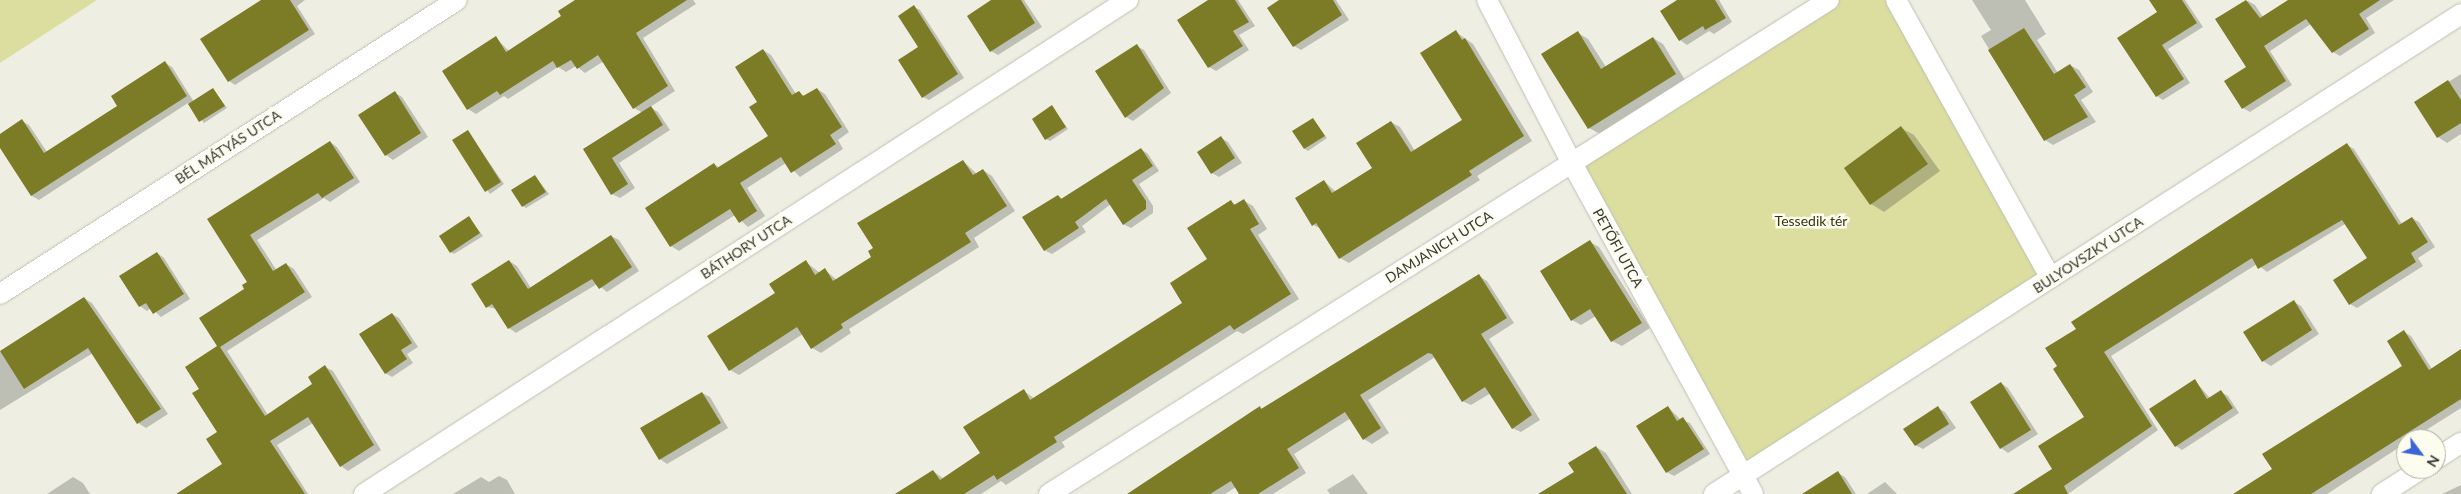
<!DOCTYPE html>
<meta charset="utf-8">
<style>
body{margin:0}
#map{position:relative;width:2461px;height:494px;overflow:hidden;background:#eeefe2;font-family:Lato,sans-serif}
div>[style]{position:absolute}
[style*='--x']{left:calc(var(--x)*1px);top:calc(var(--y)*1px);width:calc(var(--w)*1px);rotate:calc(var(--a)*1deg)}
.green>*{inset:0;background:#dcdea0}
.shadow>*{inset:0;background:#0003}
.building>*{inset:0;background:#7d7c26}
.roads{filter:drop-shadow(0 0 1px #bebfb3) drop-shadow(0 0 1px #bebfb3)}
.street>*{height:20px;margin:-10px;padding:0 10px;transform-origin:10px;border-radius:10px;background:#fff}
span{translate:-50% -50%;white-space:nowrap;text-align:center;line-height:1.15;-webkit-text-stroke:5px #fcfcef;paint-order:stroke}
.street-label{font-size:14px;color:#373833}
.park-label{font-size:14px;color:#353510}
.north{position:absolute;left:2396px;top:429px;width:50px;height:50px;box-sizing:border-box;background:#fcfcef;border:1px solid #adaea4;border-radius:50%;rotate:121deg;font-size:14px;font-weight:700;line-height:20px;text-align:center;color:#373833}
.north::after{content:'';display:block;margin:auto;width:18px;height:22px;background:#3b64d5;clip-path:polygon(50% 0,100% 100%,50% 72%,0 100%)}
</style>
<div id="map">
<div class="green">
<i style="clip-path:polygon(0 0,97px 0,0 63px)"></i>
<i style="clip-path:polygon(1829px 0,1896px 0,2051px 278px,1743px 476px,1572px 163px)"></i>
</div>
<div class="shadow">
<i style="clip-path:polygon(264px 0,305px 0,297px 6px,315px 34px,235px 85px,229px 81px)"></i>
<i style="clip-path:polygon(609px 0,693px 0,696px 4px,643px 38px,675px 91px,650px 107px,658px 112px,670px 130px,619px 163px,635px 188px,620px 198px,612px 194px,584px 150px,643px 113px,634px 108px,604px 61px,585px 73px,576px 66px,566px 72px,558px 67px,508px 99px,504px 96px,476px 114px,468px 109px,444px 71px,496px 38px,509px 51px)"></i>
<i style="clip-path:polygon(993px 0,1024px 0,1042px 27px,998px 55px,991px 51px)"></i>
<i style="clip-path:polygon(1210px 0,1238px 0,1255px 26px,1239px 35px,1249px 50px,1216px 71px,1209px 67px)"></i>
<i style="clip-path:polygon(1282px 0,1336px 0,1349px 20px,1301px 50px,1294px 46px)"></i>
<i style="clip-path:polygon(1679px 0,1719px 0,1732px 22px,1714px 34px,1709px 31px,1687px 45px,1680px 40px)"></i>
<i style="clip-path:polygon(1972px 0,2025px 0,2046px 34px,2037px 40px,2058px 73px,2070px 65px,2079px 70px,2093px 92px,2081px 100px,2096px 122px,2053px 145px,2045px 140px,1981px 36px,1991px 30px)"></i>
<i style="clip-path:polygon(2151px 0,2185px 0,2203px 27px,2168px 49px,2190px 83px,2163px 100px,2157px 96px,2159px 12px)"></i>
<i style="clip-path:polygon(2290px 0,2394px 0,2366px 18px,2375px 33px,2340px 56px,2333px 52px,2311px 24px,2270px 51px,2292px 85px,2250px 112px,2243px 108px,2248px 67px,2217px 20px,2248px 1px,2255px 5px,2263px 17px)"></i>
<i style="clip-path:polygon(914px 7px,920px 10px,964px 78px,929px 100px,923px 97px)"></i>
<i style="clip-path:polygon(1456px 32px,1473px 44px,1532px 141px,1477px 176px,1480px 180px,1349px 263px,1340px 258px,1322px 229px,1313px 225px,1324px 181px,1336px 192px,1374px 168px,1391px 122px,1400px 127px,1415px 151px,1463px 120px)"></i>
<i style="clip-path:polygon(1578px 33px,1588px 39px,1606px 67px,1653px 38px,1663px 44px,1685px 80px,1600px 134px,1589px 128px)"></i>
<i style="clip-path:polygon(1137px 46px,1144px 50px,1171px 93px,1133px 121px,1126px 117px)"></i>
<i style="clip-path:polygon(763px 50px,771px 55px,796px 94px,806px 96px,817px 89px,825px 94px,849px 132px,838px 140px,843px 149px,800px 177px,786px 163px,747px 188px,765px 216px,748px 227px,735px 215px,679px 251px,671px 246px,647px 208px,714px 164px,720px 168px,769px 137px,759px 102px)"></i>
<i style="clip-path:polygon(165px 63px,172px 67px,194px 102px,213px 89px,227px 108px,204px 123px,188px 103px,39px 200px,32px 196px,0 145px,0 135px,22px 121px,29px 125px,47px 152px,119px 106px)"></i>
<i style="clip-path:polygon(2461px 74px,2461px 134px,2447px 143px,2438px 137px,2416px 102px)"></i>
<i style="clip-path:polygon(395px 93px,402px 97px,428px 137px,393px 160px,386px 155px)"></i>
<i style="clip-path:polygon(1052px 107px,1068px 129px,1050px 141px,1046px 139px)"></i>
<i style="clip-path:polygon(1313px 119px,1327px 138px,1308px 151px,1305px 149px)"></i>
<i style="clip-path:polygon(1901px 128px,1914px 135px,1940px 171px,1884px 212px,1871px 204px,1845px 168px)"></i>
<i style="clip-path:polygon(468px 132px,504px 184px,490px 194px,454px 140px)"></i>
<i style="clip-path:polygon(1221px 138px,1228px 142px,1242px 163px,1219px 177px,1212px 173px)"></i>
<i style="clip-path:polygon(330px 142px,337px 147px,360px 182px,330px 202px,324px 198px,257px 240px,277px 271px,286px 264px,294px 269px,312px 297px,227px 351px,268px 415px,314px 384px,325px 367px,333px 371px,381px 450px,348px 471px,341px 466px,313px 423px,277px 445px,308px 494px,178px 494px,224px 464px,219px 432px,200px 389px,249px 282px,209px 220px)"></i>
<i style="clip-path:polygon(2347px 145px,2354px 149px,2402px 224px,2412px 218px,2419px 222px,2435px 247px,2418px 258px,2423px 266px,2357px 308px,2350px 304px,2368px 258px,2345px 224px,2267px 272px,2257px 264px,2111px 356px,2158px 430px,2068px 494px,2016px 494px,2054px 469px,2085px 417px,2059px 367px,2078px 329px)"></i>
<i style="clip-path:polygon(1141px 149px,1148px 154px,1159px 171px,1139px 184px,1153px 206px,1153px 213px,1131px 228px,1123px 224px,1111px 204px,1082px 226px,1086px 232px,1052px 254px,1044px 250px,1058px 196px,1063px 199px)"></i>
<i style="clip-path:polygon(963px 161px,977px 174px,983px 170px,992px 176px,1015px 211px,974px 238px,979px 247px,849px 329px,851px 333px,821px 353px,812px 348px,803px 334px,739px 375px,730px 370px,776px 293px,806px 262px,820px 273px,825px 270px,837px 280px,873px 257px)"></i>
<i style="clip-path:polygon(535px 176px,549px 194px,526px 208px,523px 206px)"></i>
<i style="clip-path:polygon(1244px 201px,1253px 206px,1267px 229px,1258px 235px,1299px 299px,1243px 334px,1237px 331px,1062px 442px,1065px 447px,1006px 485px,1001px 481px,981px 494px,895px 494px,933px 471px,944px 479px,981px 454px,1024px 391px,1035px 399px,1184px 304px,1209px 260px,1231px 202px,1237px 205px)"></i>
<i style="clip-path:polygon(469px 218px,483px 236px,454px 254px,451px 252px)"></i>
<i style="clip-path:polygon(611px 236px,619px 240px,639px 271px,607px 292px,597px 284px,516px 333px,509px 328px,497px 309px,487px 307px,509px 261px,517px 266px,531px 288px)"></i>
<i style="clip-path:polygon(1590px 242px,1599px 247px,1650px 328px,1622px 346px,1612px 341px,1596px 316px,1581px 325px,1572px 320px)"></i>
<i style="clip-path:polygon(157px 253px,164px 258px,190px 299px,161px 317px,151px 308px,147px 311px,140px 306px)"></i>
<i style="clip-path:polygon(1479px 276px,1487px 281px,1514px 323px,1489px 339px,1540px 420px,1521px 432px,1512px 428px,1491px 393px,1471px 405px,1462px 401px,1435px 357px,1368px 400px,1389px 433px,1372px 444px,1364px 439px,1351px 418px,1294px 454px,1306px 473px,1273px 494px,1241px 494px,1236px 487px,1225px 494px,1129px 494px,1260px 408px,1263px 409px)"></i>
<i style="clip-path:polygon(84px 298px,92px 303px,168px 414px,146px 428px,138px 423px,93px 353px,0 410px,0 352px)"></i>
<i style="clip-path:polygon(2294px 302px,2301px 306px,2319px 334px,2271px 366px,2263px 361px,2245px 333px)"></i>
<i style="clip-path:polygon(392px 314px,399px 318px,418px 347px,407px 354px,413px 363px,392px 377px,385px 373px)"></i>
<i style="clip-path:polygon(2404px 332px,2411px 336px,2432px 369px,2461px 351px,2461px 408px,2412px 439px,2406px 439px,2406px 443px,2327px 494px,2235px 494px,2273px 469px,2404px 367px)"></i>
<i style="clip-path:polygon(2195px 381px,2210px 398px,2221px 392px,2228px 396px,2239px 413px,2182px 450px,2176px 446px)"></i>
<i style="clip-path:polygon(2001px 383px,2008px 388px,2038px 434px,2008px 453px,2001px 448px,1972px 402px)"></i>
<i style="clip-path:polygon(702px 393px,710px 397px,728px 428px,667px 464px,660px 459px)"></i>
<i style="clip-path:polygon(1668px 407px,1681px 420px,1690px 423px,1710px 454px,1674px 476px,1667px 472px)"></i>
<i style="clip-path:polygon(1938px 408px,1945px 412px,1956px 428px,1923px 449px,1915px 445px)"></i>
<i style="clip-path:polygon(1596px 447px,1606px 453px,1632px 494px,1545px 494px,1575px 472px)"></i>
<i style="clip-path:polygon(1838px 473px,1845px 477px,1856px 494px,1810px 494px)"></i>
<i style="clip-path:polygon(1353px 474px,1368px 494px,1330px 494px,1327px 490px)"></i>
<i style="clip-path:polygon(499px 476px,507px 480px,515px 494px,453px 494px,481px 477px,489px 482px)"></i>
<i style="clip-path:polygon(73px 477px,83px 483px,90px 494px,47px 494px)"></i>
<i style="clip-path:polygon(1885px 482px,1897px 494px,1867px 494px)"></i>
<i style="clip-path:polygon(2461px 485px,2461px 494px,2442px 494px)"></i>
</div>
<div class="building">
<i style="clip-path:polygon(261px 0,290px 0,309px 30px,228px 82px,200px 39px)"></i>
<i style="clip-path:polygon(575px 0,687px 0,636px 33px,668px 86px,633px 109px,598px 55px,577px 69px,571px 60px,557px 68px,553px 61px,500px 95px,497px 91px,467px 110px,442px 71px,496px 36px,506px 52px,561px 16px,558px 11px)"></i>
<i style="clip-path:polygon(991px 0,1021px 0,1035px 23px,990px 52px,967px 16px)"></i>
<i style="clip-path:polygon(1208px 0,1235px 0,1249px 22px,1233px 31px,1243px 46px,1208px 68px,1177px 20px)"></i>
<i style="clip-path:polygon(1279px 0,1333px 0,1342px 15px,1293px 47px,1267px 8px)"></i>
<i style="clip-path:polygon(1677px 0,1715px 0,1726px 18px,1705px 30px,1703px 26px,1679px 41px,1660px 11px)"></i>
<i style="clip-path:polygon(2149px 0,2182px 0,2197px 23px,2162px 45px,2184px 79px,2156px 97px,2117px 38px,2157px 12px)"></i>
<i style="clip-path:polygon(2246px 0,2260px 18px,2288px 0,2380px 0,2359px 14px,2369px 29px,2332px 53px,2306px 19px,2264px 46px,2286px 81px,2242px 109px,2224px 81px,2246px 67px,2215px 19px)"></i>
<i style="clip-path:polygon(914px 5px,958px 74px,922px 98px,898px 60px,918px 47px,898px 16px)"></i>
<i style="clip-path:polygon(2024px 28px,2054px 74px,2070px 64px,2086px 87px,2074px 95px,2088px 117px,2044px 141px,1988px 50px)"></i>
<i style="clip-path:polygon(1456px 30px,1462px 40px,1465px 38px,1524px 136px,1469px 171px,1472px 175px,1339px 259px,1316px 223px,1312px 226px,1295px 198px,1324px 180px,1332px 193px,1372px 168px,1356px 143px,1391px 121px,1411px 152px,1462px 120px,1420px 53px)"></i>
<i style="clip-path:polygon(1578px 31px,1601px 69px,1653px 37px,1676px 74px,1588px 129px,1541px 54px)"></i>
<i style="clip-path:polygon(1137px 44px,1164px 88px,1125px 118px,1095px 71px)"></i>
<i style="clip-path:polygon(763px 49px,792px 95px,799px 91px,803px 96px,817px 88px,842px 127px,830px 135px,836px 144px,791px 173px,781px 157px,740px 183px,757px 211px,739px 223px,730px 209px,670px 247px,645px 208px,714px 163px,717px 168px,768px 136px,749px 107px,757px 102px,735px 67px)"></i>
<i style="clip-path:polygon(165px 61px,187px 96px,31px 196px,0 148px,0 134px,22px 119px,44px 153px,117px 106px,111px 96px)"></i>
<i style="clip-path:polygon(2448px 80px,2461px 100px,2461px 123px,2437px 138px,2414px 102px)"></i>
<i style="clip-path:polygon(213px 88px,225px 106px,199px 122px,188px 104px)"></i>
<i style="clip-path:polygon(395px 91px,421px 133px,385px 156px,358px 115px)"></i>
<i style="clip-path:polygon(1052px 105px,1066px 127px,1045px 140px,1032px 119px)"></i>
<i style="clip-path:polygon(651px 106px,663px 125px,612px 158px,628px 184px,611px 195px,583px 149px)"></i>
<i style="clip-path:polygon(1313px 118px,1325px 136px,1304px 149px,1292px 131px)"></i>
<i style="clip-path:polygon(1901px 126px,1928px 164px,1870px 205px,1844px 168px)"></i>
<i style="clip-path:polygon(468px 130px,501px 182px,485px 192px,452px 140px)"></i>
<i style="clip-path:polygon(1221px 136px,1235px 158px,1211px 174px,1197px 152px)"></i>
<i style="clip-path:polygon(330px 141px,354px 178px,322px 198px,318px 193px,250px 235px,273px 271px,286px 263px,305px 292px,220px 347px,265px 416px,312px 384px,308px 377px,325px 365px,374px 445px,340px 467px,308px 417px,270px 441px,305px 494px,176px 494px,222px 464px,206px 439px,217px 432px,192px 393px,199px 389px,185px 367px,217px 346px,199px 318px,244px 289px,242px 285px,247px 282px,207px 219px)"></i>
<i style="clip-path:polygon(2347px 143px,2399px 225px,2412px 217px,2428px 242px,2411px 253px,2416px 262px,2349px 305px,2333px 280px,2367px 258px,2342px 220px,2258px 269px,2252px 258px,2104px 352px,2152px 426px,2064px 486px,2068px 494px,2013px 494px,2052px 469px,2038px 446px,2084px 417px,2053px 369px,2057px 366px,2045px 348px,2076px 329px,2071px 322px)"></i>
<i style="clip-path:polygon(1141px 148px,1153px 166px,1132px 180px,1146px 201px,1146px 209px,1123px 225px,1106px 199px,1075px 222px,1079px 228px,1044px 251px,1022px 217px,1058px 195px,1061px 199px)"></i>
<i style="clip-path:polygon(963px 160px,973px 175px,983px 169px,1007px 206px,965px 233px,971px 242px,841px 324px,843px 328px,811px 349px,797px 327px,729px 371px,707px 336px,775px 293px,769px 284px,806px 260px,815px 275px,825px 268px,833px 281px,871px 257px,868px 251px,873px 248px,857px 223px)"></i>
<i style="clip-path:polygon(535px 175px,546px 192px,522px 207px,511px 190px)"></i>
<i style="clip-path:polygon(1244px 199px,1259px 224px,1250px 229px,1291px 294px,1234px 330px,1230px 325px,1054px 437px,1057px 442px,997px 480px,994px 475px,964px 494px,895px 494px,933px 470px,940px 480px,980px 453px,963px 427px,1024px 389px,1030px 400px,1182px 303px,1170px 283px,1207px 259px,1187px 228px,1231px 200px,1234px 205px)"></i>
<i style="clip-path:polygon(469px 216px,480px 233px,450px 253px,439px 236px)"></i>
<i style="clip-path:polygon(611px 235px,632px 267px,599px 289px,592px 279px,508px 329px,492px 304px,486px 308px,471px 284px,509px 260px,528px 289px)"></i>
<i style="clip-path:polygon(1590px 240px,1642px 323px,1611px 342px,1590px 309px,1571px 321px,1540px 271px)"></i>
<i style="clip-path:polygon(157px 252px,184px 294px,153px 314px,146px 303px,139px 307px,119px 276px)"></i>
<i style="clip-path:polygon(1479px 274px,1507px 318px,1481px 334px,1532px 415px,1512px 429px,1485px 387px,1462px 402px,1432px 354px,1428px 353px,1360px 395px,1381px 428px,1363px 440px,1345px 412px,1287px 449px,1299px 468px,1258px 494px,1239px 494px,1231px 481px,1210px 494px,1127px 494px,1260px 406px,1261px 409px)"></i>
<i style="clip-path:polygon(84px 297px,161px 409px,137px 424px,88px 348px,24px 389px,0 351px)"></i>
<i style="clip-path:polygon(2294px 300px,2312px 330px,2262px 362px,2243px 332px)"></i>
<i style="clip-path:polygon(392px 313px,412px 343px,401px 350px,407px 359px,385px 374px,359px 334px)"></i>
<i style="clip-path:polygon(2404px 330px,2429px 370px,2461px 349px,2461px 399px,2311px 494px,2233px 494px,2272px 469px,2262px 454px,2402px 366px,2387px 341px)"></i>
<i style="clip-path:polygon(2195px 379px,2207px 399px,2221px 390px,2233px 408px,2175px 447px,2149px 409px)"></i>
<i style="clip-path:polygon(2001px 382px,2031px 430px,2000px 449px,1970px 402px)"></i>
<i style="clip-path:polygon(702px 392px,721px 423px,659px 460px,640px 428px)"></i>
<i style="clip-path:polygon(1668px 406px,1677px 421px,1683px 417px,1704px 449px,1666px 473px,1636px 426px)"></i>
<i style="clip-path:polygon(1938px 406px,1949px 424px,1915px 446px,1903px 429px)"></i>
<i style="clip-path:polygon(1596px 446px,1627px 494px,1538px 494px,1574px 472px,1568px 463px)"></i>
<i style="clip-path:polygon(1838px 471px,1852px 494px,1802px 494px)"></i>
</div>
<div class="roads">
<div class="street">
<i style="--x:1487;--y:0;--w:184;--a:62.5"></i>
<i style="--x:1572;--y:163;--w:377;--a:61.3"></i>
<i style="--x:1896;--y:0;--w:318;--a:60.9"></i>
<i style="--x:0;--y:294;--w:543;--a:-32.75"></i>
<i style="--x:2436;--y:459;--w:30;--a:-33"></i>
<i style="--x:364;--y:494;--w:910;--a:-32.89"></i>
<i style="--x:1049;--y:494;--w:923;--a:-32.35"></i>
<i style="--x:1714;--y:494;--w:888;--a:-32.72"></i>
<i style="--x:2382;--y:494;--w:46;--a:-32.7"></i>
</div>
</div>
<div class="street-label">
<span style="left:228px;top:147px;rotate:-33deg">BÉL MÁTYÁS UTCA</span>
<span style="left:746px;top:247px;rotate:-33deg">BÁTHORY UTCA</span>
<span style="left:1439px;top:247px;rotate:-32deg">DAMJANICH UTCA</span>
<span style="left:1618px;top:248px;rotate:61deg">PETŐFI UTCA</span>
<span style="left:2088px;top:255px;rotate:-33deg">BULYOVSZKY UTCA</span>
</div>
<div class="park-label">
<span style="left:1811px;top:221px">Tessedik tér</span>
</div>
<div class="north">N</div>
</div>
